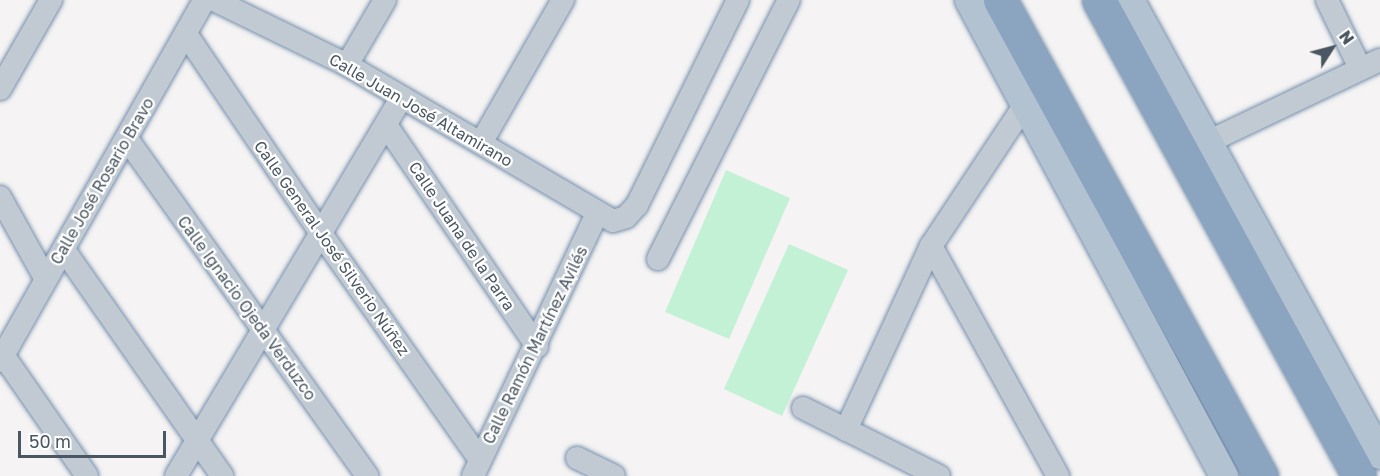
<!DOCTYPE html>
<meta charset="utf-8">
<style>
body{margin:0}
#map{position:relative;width:1380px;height:476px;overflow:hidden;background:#f5f3f3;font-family:"Golos Text",sans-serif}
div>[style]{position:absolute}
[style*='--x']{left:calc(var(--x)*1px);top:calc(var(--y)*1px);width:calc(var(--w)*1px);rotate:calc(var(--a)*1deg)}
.green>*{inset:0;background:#c3f1d5}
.roads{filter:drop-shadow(0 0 2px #7690ad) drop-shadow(0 0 2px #7690ad)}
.minor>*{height:22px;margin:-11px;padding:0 11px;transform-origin:11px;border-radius:11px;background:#c1cad2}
.major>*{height:28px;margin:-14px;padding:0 14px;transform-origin:14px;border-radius:14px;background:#b3c2d1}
.highway>*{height:33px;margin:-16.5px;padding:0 16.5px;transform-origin:16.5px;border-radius:16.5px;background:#8ba5c1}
span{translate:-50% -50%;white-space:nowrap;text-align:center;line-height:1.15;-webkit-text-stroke:4.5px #fff;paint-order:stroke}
.street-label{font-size:16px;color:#4a5661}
.north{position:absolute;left:1302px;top:18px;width:60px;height:60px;-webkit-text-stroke:4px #fff;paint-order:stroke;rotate:54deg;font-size:16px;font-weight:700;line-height:24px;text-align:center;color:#4a5661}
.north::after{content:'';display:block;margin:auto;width:21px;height:27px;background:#4a5661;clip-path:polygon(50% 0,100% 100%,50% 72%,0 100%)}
.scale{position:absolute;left:18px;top:431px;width:148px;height:27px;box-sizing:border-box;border:3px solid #4a5661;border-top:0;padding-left:8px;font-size:18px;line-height:21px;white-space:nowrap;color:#4a5661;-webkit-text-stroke:4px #fff;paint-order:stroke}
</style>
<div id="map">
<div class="green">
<i style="clip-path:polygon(726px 170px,790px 198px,729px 339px,665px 312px)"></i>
<i style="clip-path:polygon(789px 244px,848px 270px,782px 416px,724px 389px)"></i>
</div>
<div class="roads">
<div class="minor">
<i style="--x:214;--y:0;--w:148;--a:26"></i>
<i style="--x:347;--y:65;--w:308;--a:30.4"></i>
<i style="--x:613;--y:221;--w:14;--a:-17"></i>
<i style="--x:626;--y:217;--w:16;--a:-47"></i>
<i style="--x:637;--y:205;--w:229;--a:-63.8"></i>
<i style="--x:1327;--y:0;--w:76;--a:64.1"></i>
<i style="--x:186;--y:34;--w:243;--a:55.9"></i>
<i style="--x:322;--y:235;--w:275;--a:54.9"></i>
<i style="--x:347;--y:65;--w:75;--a:-59.7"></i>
<i style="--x:0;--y:89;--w:103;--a:-60.2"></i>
<i style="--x:386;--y:125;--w:268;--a:55.7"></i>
<i style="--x:127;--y:139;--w:414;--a:54.5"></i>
<i style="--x:1208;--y:142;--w:191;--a:-25.5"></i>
<i style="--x:481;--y:143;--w:165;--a:-60.2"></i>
<i style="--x:0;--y:197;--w:93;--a:60.9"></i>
<i style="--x:931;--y:246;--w:263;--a:61.1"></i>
<i style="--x:64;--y:250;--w:276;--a:55"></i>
<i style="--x:658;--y:259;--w:290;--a:-63.2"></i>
<i style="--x:3;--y:355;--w:147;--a:55.2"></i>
<i style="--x:0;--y:361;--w:415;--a:-60.5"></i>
<i style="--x:803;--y:408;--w:152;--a:26.6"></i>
<i style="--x:846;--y:430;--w:203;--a:-65.2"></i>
<i style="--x:931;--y:246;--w:172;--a:-56.4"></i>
<i style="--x:577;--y:458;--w:41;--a:25.9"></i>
<i style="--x:176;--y:476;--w:441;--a:-59.2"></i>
<i style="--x:473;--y:476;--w:290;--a:-64.7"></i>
</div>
<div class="major">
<i style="--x:969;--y:0;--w:540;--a:61.82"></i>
<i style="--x:1130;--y:0;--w:519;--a:61.21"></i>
</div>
<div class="highway">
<i style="--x:1000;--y:0;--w:543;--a:61.26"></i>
<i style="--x:1099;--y:0;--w:542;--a:61.36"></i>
</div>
</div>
<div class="street-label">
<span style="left:421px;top:110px;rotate:30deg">Calle Juan José Altamirano</span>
<span style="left:102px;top:181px;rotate:-60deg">Calle José Rosario Bravo</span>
<span style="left:462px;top:236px;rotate:56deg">Calle Juana de la Parra</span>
<span style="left:332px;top:248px;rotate:55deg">Calle General José Silverio Núñez</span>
<span style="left:247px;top:308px;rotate:54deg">Calle Ignacio Ojeda Verduzco</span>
<span style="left:535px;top:345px;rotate:-64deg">Calle Ramón Martínez Avilés</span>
</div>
<div class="north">N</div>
<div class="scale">50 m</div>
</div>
